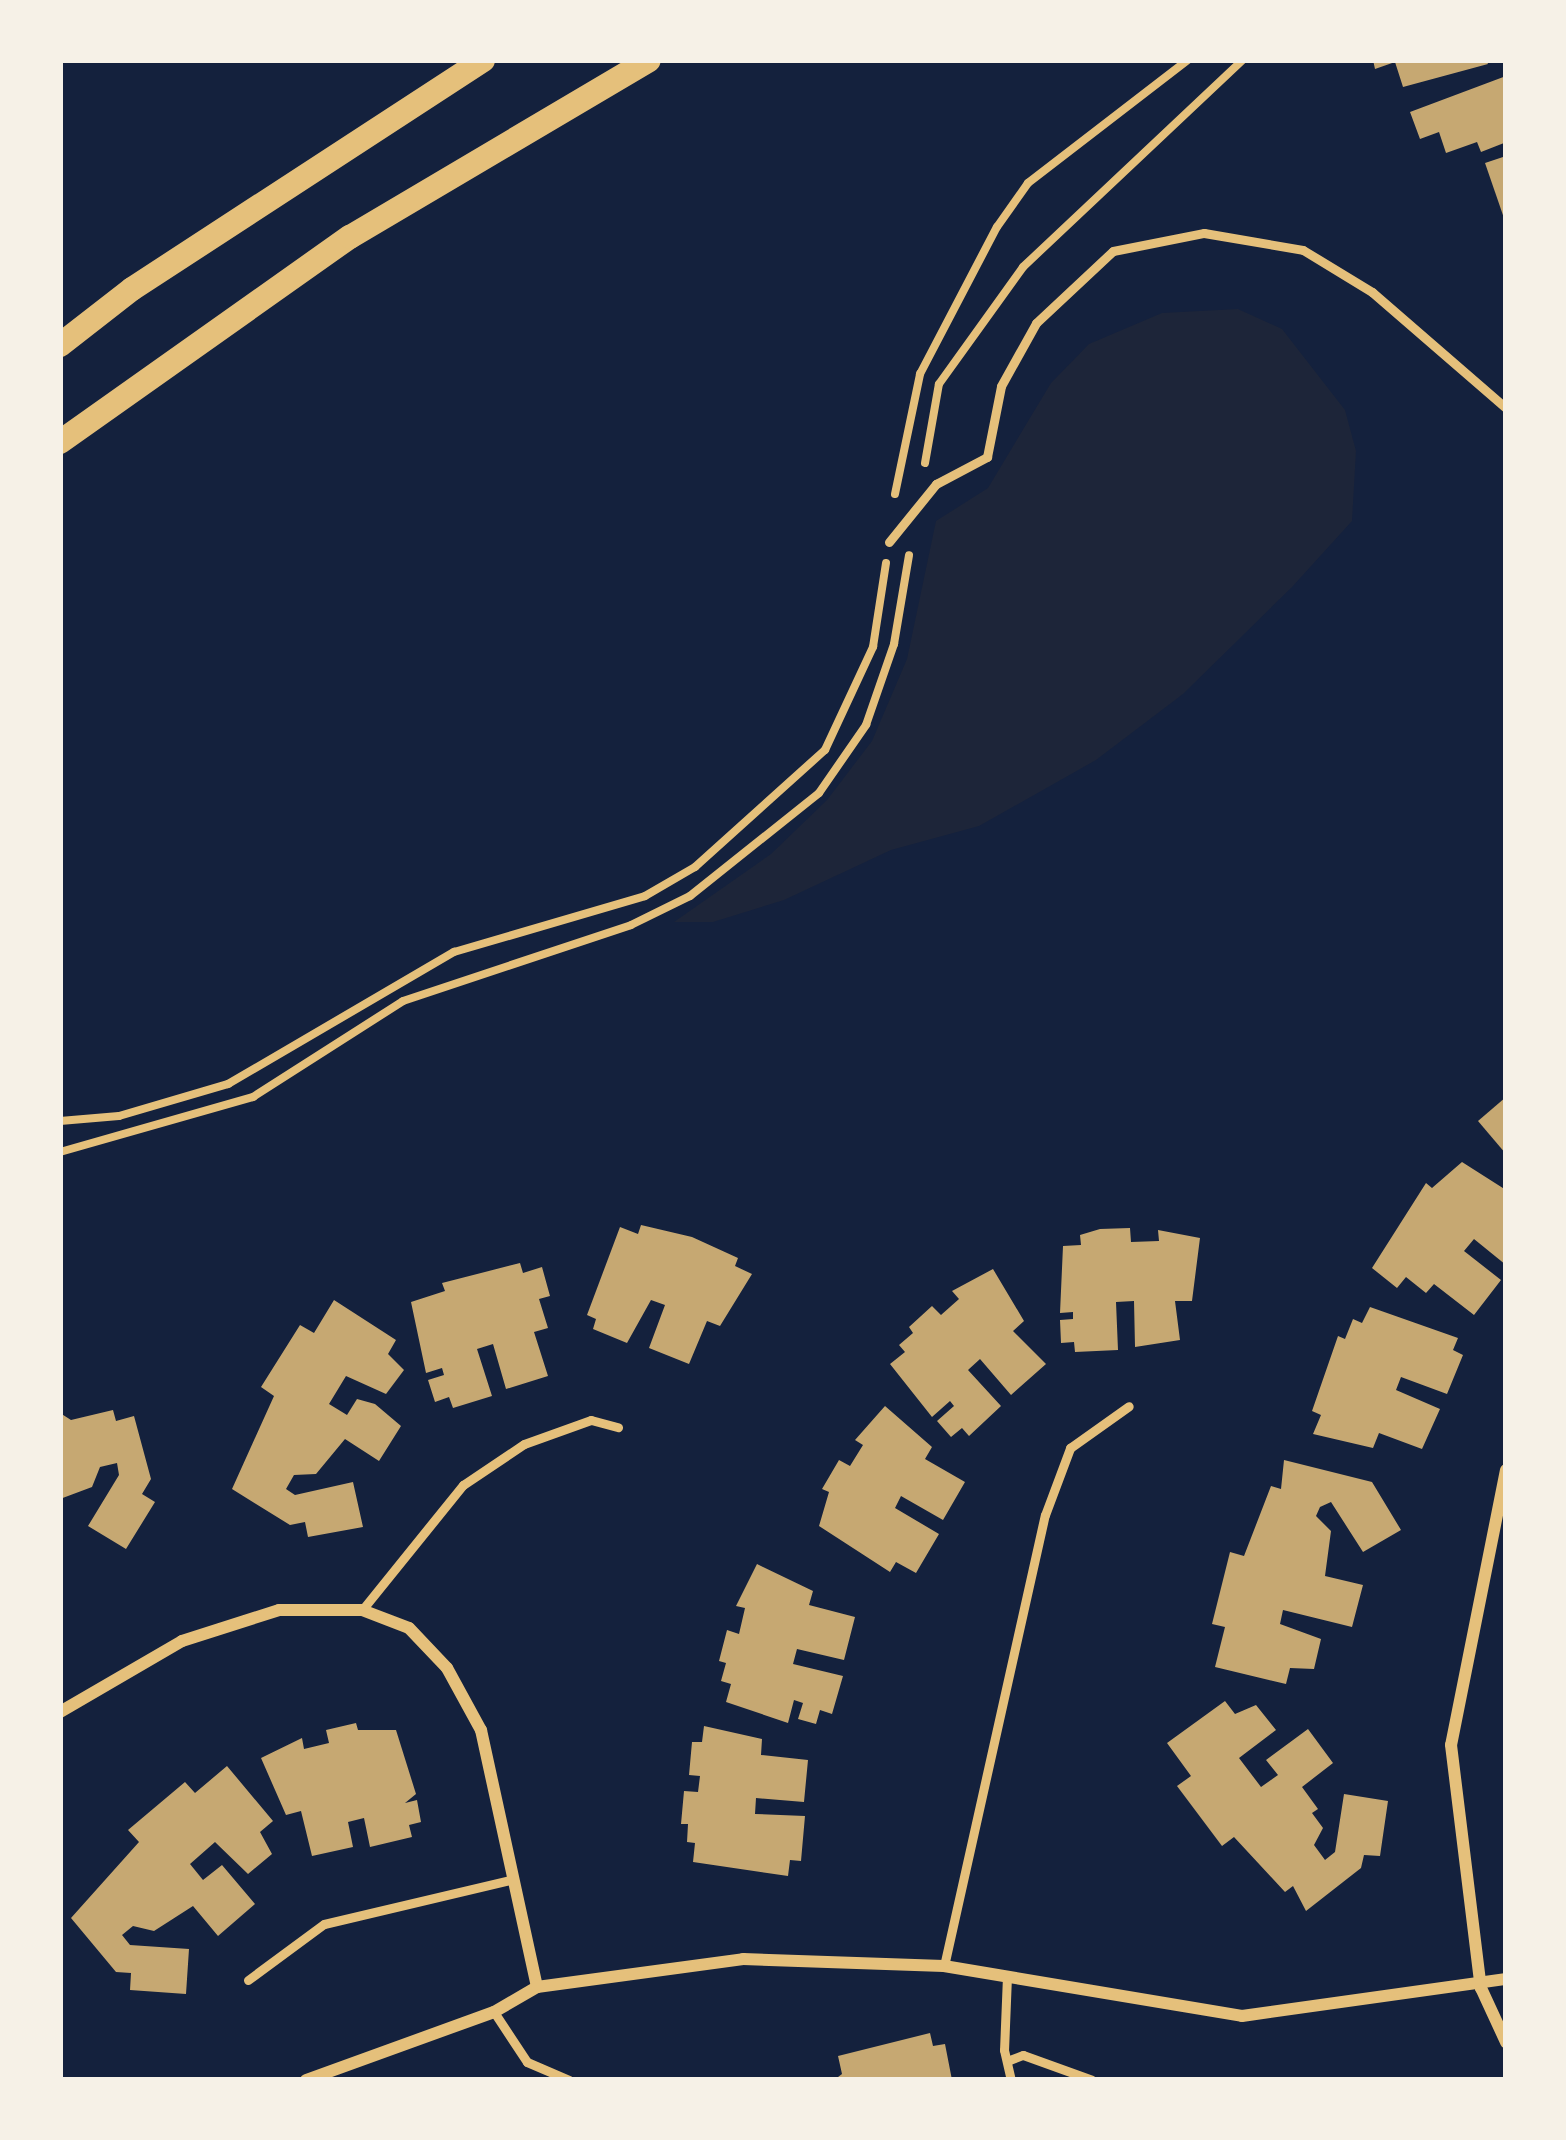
<!DOCTYPE html>
<style>
body{margin:0}
#map{position:relative;width:1566px;height:2140px;overflow:hidden;background:#14213d;font-family:"Noto Serif",serif}
div>[style]{position:absolute}
[style*='--x']{left:calc(var(--x)*1px);top:calc(var(--y)*1px);width:calc(var(--w)*1px);rotate:calc(var(--a)*1deg)}
.green>*{inset:0;background:#1d2539}
.building>*{inset:0;background:#c6a872}
.path>*{height:8px;margin:-4px;padding:0 4px;transform-origin:4px;border-radius:4px;background:#e5c07b}
.service>*{height:9px;margin:-4.5px;padding:0 4.5px;transform-origin:4.5px;border-radius:4.5px;background:#e5c07b}
.minor>*{height:12px;margin:-6px;padding:0 6px;transform-origin:6px;border-radius:6px;background:#e5c07b}
.secondary>*{height:24px;margin:-12px;padding:0 12px;transform-origin:12px;border-radius:12px;background:#e5c07b}
span{translate:-50% -50%;white-space:nowrap;text-align:center;line-height:1.15;-webkit-text-stroke:12px #f6f1e7;paint-order:stroke}
.frame{position:absolute;inset:0;border:63px solid #f6f1e7;pointer-events:none}
</style>
<div id="map">
<div class="green">
<i style="clip-path:polygon(1238px 309px,1282px 329px,1345px 410px,1356px 451px,1352px 521px,1292px 587px,1183px 694px,1096px 760px,979px 826px,891px 850px,784px 900px,713px 922px,674px 922px,771px 854px,827px 800px,872px 741px,907px 659px,936px 521px,988px 488px,1051px 383px,1089px 344px,1162px 313px)"></i>
</div>
<div class="building">
<i style="clip-path:polygon(1373px 60px,1486px 60px,1488px 64px,1403px 87px,1395px 62px,1375px 69px)"></i>
<i style="clip-path:polygon(1506px 76px,1504px 143px,1481px 152px,1477px 142px,1446px 153px,1439px 132px,1420px 139px,1410px 112px)"></i>
<i style="clip-path:polygon(1506px 156px,1506px 221px,1505px 221px,1485px 163px)"></i>
<i style="clip-path:polygon(1506px 1097px,1506px 1154px,1478px 1121px)"></i>
<i style="clip-path:polygon(1462px 1162px,1506px 1190px,1506px 1265px,1474px 1239px,1464px 1251px,1501px 1280px,1474px 1315px,1434px 1284px,1426px 1293px,1406px 1277px,1397px 1288px,1372px 1268px,1426px 1183px,1432px 1188px)"></i>
<i style="clip-path:polygon(641px 1225px,692px 1237px,738px 1258px,735px 1266px,752px 1274px,720px 1326px,707px 1321px,689px 1364px,649px 1348px,665px 1305px,651px 1300px,627px 1343px,593px 1329px,596px 1319px,587px 1315px,620px 1227px,638px 1234px)"></i>
<i style="clip-path:polygon(1130px 1228px,1131px 1242px,1159px 1241px,1158px 1230px,1200px 1238px,1192px 1301px,1175px 1301px,1180px 1340px,1135px 1347px,1134px 1301px,1116px 1302px,1118px 1350px,1075px 1352px,1074px 1342px,1061px 1343px,1060px 1320px,1073px 1319px,1073px 1312px,1060px 1313px,1063px 1246px,1081px 1245px,1080px 1235px,1100px 1229px)"></i>
<i style="clip-path:polygon(520px 1263px,523px 1273px,542px 1267px,550px 1296px,539px 1299px,548px 1328px,534px 1332px,548px 1376px,506px 1389px,493px 1344px,477px 1349px,492px 1396px,453px 1408px,449px 1397px,435px 1402px,428px 1380px,444px 1375px,442px 1368px,426px 1373px,411px 1302px,445px 1291px,442px 1283px)"></i>
<i style="clip-path:polygon(993px 1269px,1024px 1321px,1013px 1331px,1046px 1364px,1011px 1395px,980px 1359px,968px 1370px,1001px 1406px,969px 1436px,962px 1428px,951px 1437px,937px 1421px,954px 1406px,950px 1401px,932px 1417px,890px 1364px,905px 1352px,899px 1345px,913px 1333px,909px 1327px,932px 1306px,941px 1315px,959px 1299px,952px 1291px)"></i>
<i style="clip-path:polygon(334px 1300px,396px 1340px,388px 1354px,404px 1370px,386px 1394px,346px 1376px,329px 1404px,347px 1415px,357px 1399px,375px 1404px,401px 1426px,379px 1461px,345px 1439px,316px 1474px,294px 1475px,286px 1489px,295px 1495px,353px 1482px,363px 1527px,308px 1537px,305px 1522px,290px 1525px,232px 1489px,274px 1396px,261px 1387px,300px 1325px,314px 1333px)"></i>
<i style="clip-path:polygon(1370px 1307px,1458px 1338px,1453px 1350px,1463px 1355px,1447px 1394px,1401px 1377px,1396px 1390px,1440px 1409px,1422px 1449px,1379px 1433px,1373px 1448px,1313px 1434px,1321px 1415px,1312px 1411px,1338px 1336px,1345px 1339px,1353px 1319px,1362px 1323px)"></i>
<i style="clip-path:polygon(885px 1406px,932px 1447px,925px 1459px,965px 1482px,943px 1520px,901px 1496px,895px 1508px,939px 1534px,916px 1573px,896px 1562px,890px 1572px,819px 1526px,829px 1492px,822px 1489px,839px 1460px,850px 1466px,863px 1445px,855px 1440px)"></i>
<i style="clip-path:polygon(113px 1410px,116px 1421px,134px 1416px,151px 1479px,142px 1494px,155px 1502px,126px 1549px,88px 1526px,119px 1475px,117px 1463px,100px 1467px,92px 1487px,60px 1499px,60px 1413px,71px 1420px)"></i>
<i style="clip-path:polygon(1284px 1460px,1372px 1482px,1401px 1530px,1363px 1552px,1331px 1502px,1320px 1507px,1316px 1516px,1331px 1531px,1325px 1576px,1363px 1585px,1352px 1627px,1283px 1610px,1280px 1624px,1321px 1639px,1314px 1669px,1290px 1668px,1286px 1684px,1215px 1667px,1225px 1627px,1212px 1624px,1230px 1552px,1244px 1556px,1271px 1486px,1281px 1489px)"></i>
<i style="clip-path:polygon(757px 1564px,813px 1591px,809px 1605px,855px 1617px,844px 1660px,797px 1649px,793px 1664px,843px 1676px,832px 1714px,820px 1710px,816px 1724px,798px 1719px,803px 1703px,794px 1700px,788px 1723px,726px 1702px,731px 1684px,721px 1681px,726px 1663px,719px 1661px,727px 1630px,739px 1634px,745px 1608px,736px 1606px)"></i>
<i style="clip-path:polygon(1225px 1701px,1235px 1714px,1256px 1705px,1276px 1730px,1239px 1758px,1261px 1787px,1278px 1775px,1266px 1760px,1308px 1729px,1333px 1763px,1302px 1787px,1318px 1809px,1312px 1813px,1323px 1828px,1314px 1845px,1325px 1860px,1335px 1852px,1344px 1794px,1388px 1801px,1380px 1856px,1364px 1855px,1361px 1868px,1306px 1911px,1293px 1886px,1285px 1892px,1234px 1837px,1222px 1846px,1177px 1786px,1191px 1776px,1167px 1743px)"></i>
<i style="clip-path:polygon(356px 1723px,358px 1730px,396px 1730px,416px 1794px,405px 1803px,417px 1800px,421px 1822px,409px 1825px,412px 1837px,370px 1847px,364px 1818px,348px 1822px,353px 1847px,312px 1856px,301px 1811px,286px 1815px,261px 1758px,302px 1738px,304px 1749px,329px 1743px,326px 1730px)"></i>
<i style="clip-path:polygon(704px 1726px,762px 1739px,761px 1755px,808px 1760px,804px 1802px,756px 1798px,755px 1814px,805px 1816px,801px 1861px,790px 1860px,788px 1876px,693px 1862px,695px 1843px,687px 1842px,688px 1824px,681px 1824px,684px 1791px,698px 1792px,700px 1776px,689px 1775px,692px 1742px,702px 1742px)"></i>
<i style="clip-path:polygon(227px 1766px,273px 1821px,260px 1832px,272px 1854px,248px 1874px,215px 1842px,190px 1864px,203px 1880px,222px 1865px,255px 1904px,218px 1936px,193px 1906px,154px 1931px,133px 1926px,122px 1935px,130px 1945px,189px 1949px,186px 1994px,130px 1990px,131px 1973px,116px 1972px,71px 1918px,139px 1842px,128px 1830px,185px 1782px,195px 1793px)"></i>
<i style="clip-path:polygon(930px 2033px,933px 2046px,945px 2044px,952px 2080px,834px 2080px,842px 2074px,838px 2056px)"></i>
</div>
<div class="path">
<i style="--x:925;--y:463;--w:80;--a:-80"></i>
<i style="--x:939;--y:384;--w:144;--a:-54.3"></i>
<i style="--x:1023;--y:267;--w:302;--a:-43.3"></i>
<i style="--x:895;--y:494;--w:123;--a:-78.2"></i>
<i style="--x:920;--y:374;--w:166;--a:-62.4"></i>
<i style="--x:997;--y:227;--w:54;--a:-54.8"></i>
<i style="--x:1028;--y:183;--w:202;--a:-37.6"></i>
<i style="--x:60;--y:1121;--w:59;--a:-4.8"></i>
<i style="--x:119;--y:1116;--w:114;--a:-16.4"></i>
<i style="--x:228;--y:1084;--w:262;--a:-30.3"></i>
<i style="--x:454;--y:952;--w:199;--a:-16.3"></i>
<i style="--x:645;--y:896;--w:58;--a:-30.1"></i>
<i style="--x:695;--y:867;--w:175;--a:-42"></i>
<i style="--x:825;--y:750;--w:114;--a:-65"></i>
<i style="--x:873;--y:647;--w:85;--a:-81.2"></i>
<i style="--x:60;--y:1152;--w:201;--a:-15.9"></i>
<i style="--x:253;--y:1097;--w:178;--a:-32.6"></i>
<i style="--x:403;--y:1001;--w:240;--a:-18.4"></i>
<i style="--x:631;--y:925;--w:66;--a:-26.2"></i>
<i style="--x:690;--y:896;--w:165;--a:-38.6"></i>
<i style="--x:819;--y:793;--w:83;--a:-55.3"></i>
<i style="--x:866;--y:725;--w:86;--a:-70.9"></i>
<i style="--x:894;--y:644;--w:90;--a:-80.4"></i>
</div>
<div class="service">
<i style="--x:889;--y:542;--w:75;--a:-51"></i>
<i style="--x:936;--y:484;--w:58;--a:-27.9"></i>
<i style="--x:987;--y:457;--w:72;--a:-78.8"></i>
<i style="--x:1001;--y:386;--w:72;--a:-60.9"></i>
<i style="--x:1036;--y:323;--w:105;--a:-43.1"></i>
<i style="--x:1113;--y:251;--w:93;--a:-11.2"></i>
<i style="--x:1204;--y:233;--w:100;--a:9.7"></i>
<i style="--x:1303;--y:250;--w:81;--a:31.3"></i>
<i style="--x:1372;--y:292;--w:177;--a:40.9"></i>
<i style="--x:362;--y:1610;--w:161;--a:-51.1"></i>
<i style="--x:463;--y:1485;--w:73;--a:-33.9"></i>
<i style="--x:524;--y:1444;--w:71;--a:-19.7"></i>
<i style="--x:591;--y:1420;--w:28;--a:15"></i>
<i style="--x:944;--y:1966;--w:462;--a:-77.4"></i>
<i style="--x:1045;--y:1515;--w:72;--a:-69.5"></i>
<i style="--x:1070;--y:1448;--w:72;--a:-35.4"></i>
<i style="--x:1007;--y:1976;--w:74;--a:92.3"></i>
<i style="--x:1004;--y:2050;--w:31;--a:77"></i>
<i style="--x:248;--y:1980;--w:94;--a:-36.4"></i>
<i style="--x:324;--y:1924;--w:195;--a:-13.3"></i>
<i style="--x:494;--y:2012;--w:60;--a:56.6"></i>
<i style="--x:527;--y:2062;--w:46;--a:23.2"></i>
<i style="--x:1007;--y:2061;--w:17;--a:-21"></i>
<i style="--x:1023;--y:2055;--w:73;--a:19.9"></i>
</div>
<div class="minor">
<i style="--x:1506;--y:1470;--w:280;--a:101.3"></i>
<i style="--x:1451;--y:1745;--w:245;--a:83"></i>
<i style="--x:1481;--y:1988;--w:60;--a:65.2"></i>
<i style="--x:60;--y:1712;--w:141;--a:-30.2"></i>
<i style="--x:182;--y:1641;--w:102;--a:-17.7"></i>
<i style="--x:279;--y:1610;--w:83;--a:0"></i>
<i style="--x:362;--y:1610;--w:50;--a:21"></i>
<i style="--x:409;--y:1628;--w:55;--a:46.5"></i>
<i style="--x:447;--y:1668;--w:71;--a:61.3"></i>
<i style="--x:481;--y:1730;--w:263;--a:77.7"></i>
<i style="--x:537;--y:1987;--w:50;--a:149.8"></i>
<i style="--x:494;--y:2012;--w:200;--a:160.1"></i>
<i style="--x:537;--y:1987;--w:208;--a:-7.7"></i>
<i style="--x:743;--y:1959;--w:201;--a:2"></i>
<i style="--x:944;--y:1966;--w:302;--a:9.5"></i>
<i style="--x:1242;--y:2016;--w:267;--a:-8"></i>
</div>
<div class="secondary">
<i style="--x:60;--y:345;--w:91;--a:-37.9"></i>
<i style="--x:132;--y:289;--w:419;--a:-33.1"></i>
<i style="--x:60;--y:442;--w:355;--a:-35.3"></i>
<i style="--x:350;--y:237;--w:347;--a:-30.6"></i>
</div>
<div class="frame"></div>
</div>
